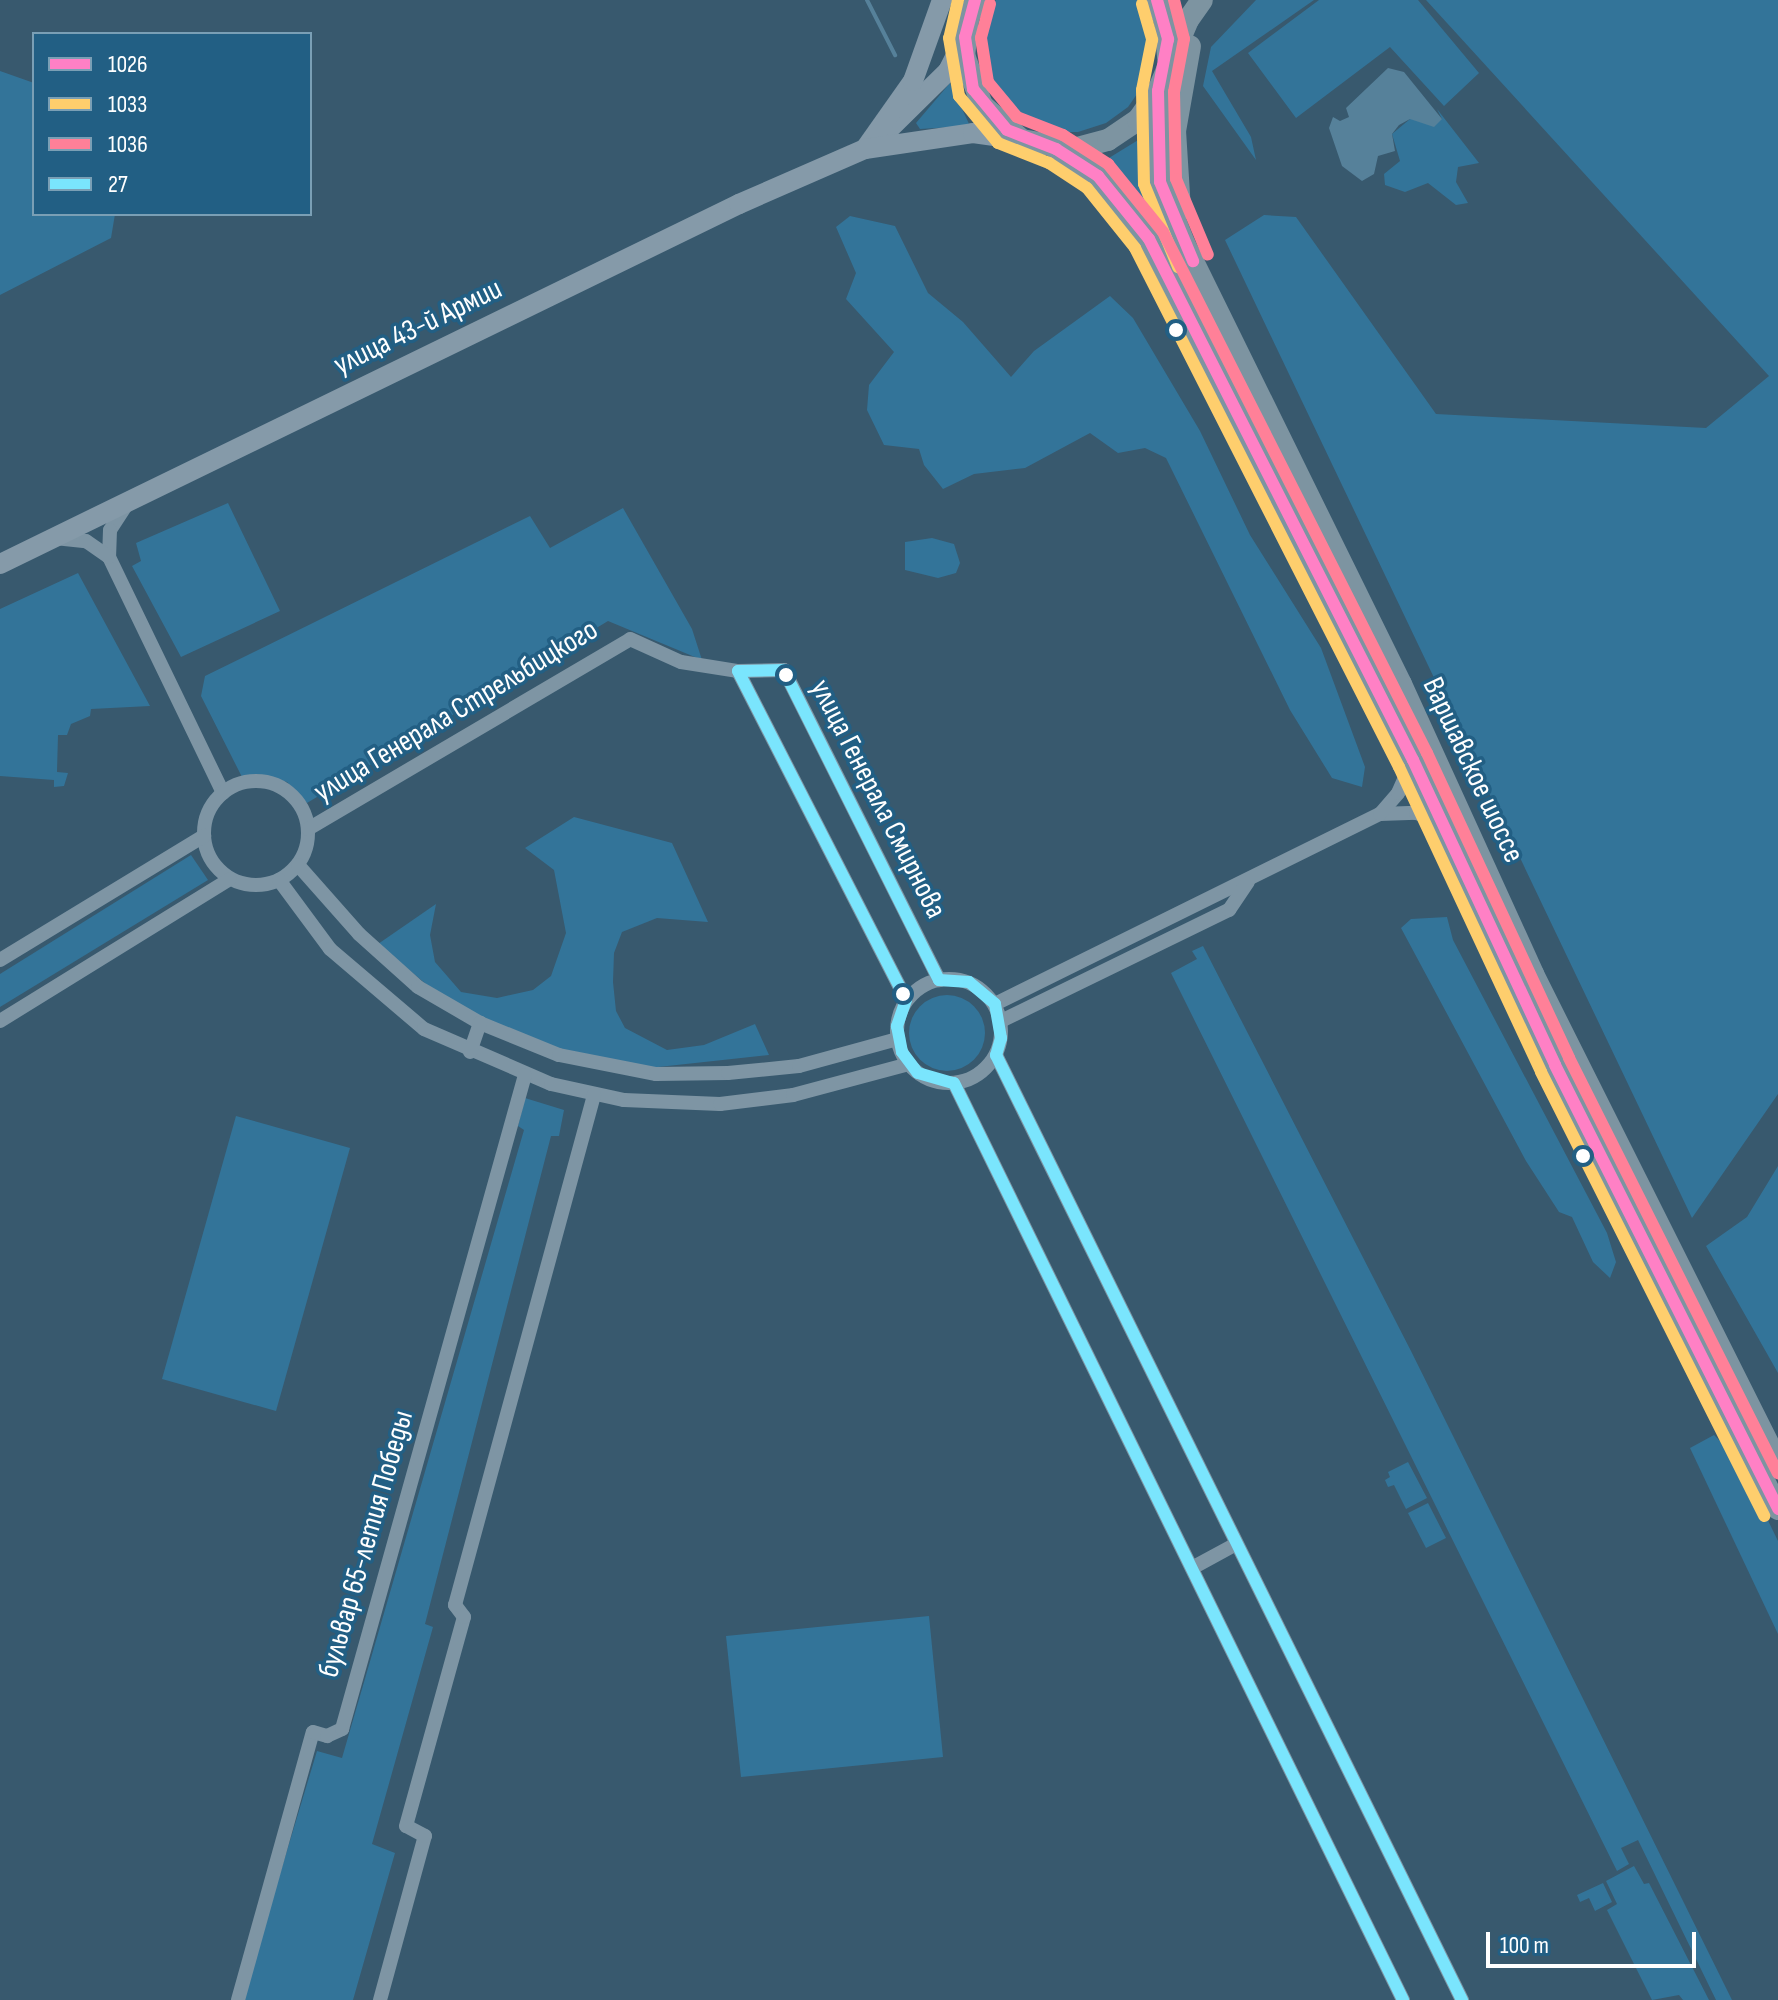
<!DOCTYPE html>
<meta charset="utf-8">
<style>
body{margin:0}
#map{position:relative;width:1778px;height:2000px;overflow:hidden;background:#38596e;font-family:"Sofia Sans Condensed",sans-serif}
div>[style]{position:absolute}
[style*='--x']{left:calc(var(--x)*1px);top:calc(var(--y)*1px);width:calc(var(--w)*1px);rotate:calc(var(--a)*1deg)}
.green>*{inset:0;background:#337499}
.round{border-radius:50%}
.water>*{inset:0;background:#56819a}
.stream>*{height:4px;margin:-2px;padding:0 2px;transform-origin:2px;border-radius:2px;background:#56819a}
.street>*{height:14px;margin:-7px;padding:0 7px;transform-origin:7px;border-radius:7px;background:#7e95a4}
.street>.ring{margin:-7px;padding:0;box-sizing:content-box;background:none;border:14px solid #7e95a4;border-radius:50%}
.secondary>*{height:20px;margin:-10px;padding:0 10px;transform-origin:10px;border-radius:10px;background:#859aa9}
.primary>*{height:22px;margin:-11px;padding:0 11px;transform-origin:11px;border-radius:11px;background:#7d94a1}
.bus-1>*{height:12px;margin:-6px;padding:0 6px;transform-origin:6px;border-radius:6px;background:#ff80c5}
.bus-2>*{height:12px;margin:-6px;padding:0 6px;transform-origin:6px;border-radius:6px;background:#fece6d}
.bus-3>*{height:12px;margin:-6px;padding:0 6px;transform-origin:6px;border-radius:6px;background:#ff8098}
.bus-4>*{height:12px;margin:-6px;padding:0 6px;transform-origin:6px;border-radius:6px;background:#7ae5fd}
.dots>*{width:22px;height:22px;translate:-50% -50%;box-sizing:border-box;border:4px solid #225f84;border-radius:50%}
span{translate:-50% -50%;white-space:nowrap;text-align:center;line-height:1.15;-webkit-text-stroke:7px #225f84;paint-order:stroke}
.street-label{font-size:30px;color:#fff}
.legend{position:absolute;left:32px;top:32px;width:280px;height:184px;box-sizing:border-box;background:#225f84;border:2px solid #7a9fb5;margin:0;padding:10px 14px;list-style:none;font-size:24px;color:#fff}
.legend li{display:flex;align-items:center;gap:16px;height:40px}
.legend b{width:40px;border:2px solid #7a9fb5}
.scale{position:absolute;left:1486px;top:1932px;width:210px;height:36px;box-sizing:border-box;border:4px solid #fff;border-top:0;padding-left:10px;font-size:24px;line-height:28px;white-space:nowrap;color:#fff;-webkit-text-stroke:6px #225f84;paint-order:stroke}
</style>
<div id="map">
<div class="green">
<i style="clip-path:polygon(996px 0,1137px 0,1150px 29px,1151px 57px,1144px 84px,1128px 107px,1106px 123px,1078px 132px,1049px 132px,1021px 121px,1000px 102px,985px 76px,980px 47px,985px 20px)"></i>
<i style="clip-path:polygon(1256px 0,1314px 0,1212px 71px,1251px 137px,1256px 160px,1203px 86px,1211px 47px)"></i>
<i style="clip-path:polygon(1319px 0,1418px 0,1479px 73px,1444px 106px,1390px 47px,1296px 118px,1248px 53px)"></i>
<i style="clip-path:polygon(1426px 0,1778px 0,1778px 1094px,1692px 1218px,1225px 240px,1264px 215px,1296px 217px,1436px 414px,1706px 428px,1769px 376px)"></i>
<i style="clip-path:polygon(0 71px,34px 83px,34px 214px,115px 214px,111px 238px,0 295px)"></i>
<i style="clip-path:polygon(950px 83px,970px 126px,920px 129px,916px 123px)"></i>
<i style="clip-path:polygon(1437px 109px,1479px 163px,1458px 167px,1456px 182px,1468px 203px,1456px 205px,1428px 183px,1405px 192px,1385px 185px,1384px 174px,1400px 161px,1392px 134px,1410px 119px,1442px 119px)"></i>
<i style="clip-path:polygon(1148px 134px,1152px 194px,1166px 237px,1140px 197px,1104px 161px)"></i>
<i style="clip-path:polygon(850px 216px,895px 226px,928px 293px,963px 322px,1011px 377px,1034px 351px,1110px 296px,1133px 318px,1200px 431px,1250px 535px,1321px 648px,1365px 767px,1362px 787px,1332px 778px,1290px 710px,1166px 458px,1145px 448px,1118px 453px,1090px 433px,1025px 468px,974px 474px,943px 489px,924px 465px,919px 449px,884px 445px,867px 410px,869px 385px,894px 352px,846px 299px,856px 273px,836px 227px)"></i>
<i style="clip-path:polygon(228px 503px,280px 611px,181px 657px,132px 566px,141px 561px,136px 543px)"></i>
<i style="clip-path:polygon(623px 508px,692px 629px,702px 660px,608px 621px,307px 803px,287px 782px,257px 774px,242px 777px,201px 696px,205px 676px,530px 516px,550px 548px)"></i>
<i style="clip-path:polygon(932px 538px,954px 544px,960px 563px,956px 573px,938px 578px,905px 570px,905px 542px)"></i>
<i style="clip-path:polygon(78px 573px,150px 706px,91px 709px,90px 716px,71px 724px,67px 735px,58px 735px,57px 772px,68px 773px,64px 786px,54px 787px,54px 780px,0 776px,0 609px)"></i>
<i style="clip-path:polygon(574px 817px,672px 843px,708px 922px,657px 918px,622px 932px,614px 953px,613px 982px,616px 1011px,625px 1028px,667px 1050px,704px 1045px,755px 1024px,769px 1055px,649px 1068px,555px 1048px,479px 1017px,432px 989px,378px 944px,436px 904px,430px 935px,435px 962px,461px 992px,497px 998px,533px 990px,551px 976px,566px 933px,554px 870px,525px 848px)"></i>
<i style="clip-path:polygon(191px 855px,208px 880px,0 1007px,0 974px)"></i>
<i style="clip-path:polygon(1447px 917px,1453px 940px,1607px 1233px,1616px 1262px,1610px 1278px,1593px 1262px,1572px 1217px,1559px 1212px,1526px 1161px,1401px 928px,1411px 919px)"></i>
<i style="clip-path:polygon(1203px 946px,1411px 1351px,1732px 2000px,1716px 2000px,1638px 1840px,1621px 1848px,1629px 1864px,1617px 1871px,1171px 973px,1197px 959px,1192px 951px)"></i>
<i class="round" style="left:909px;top:995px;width:76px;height:76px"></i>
<i style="clip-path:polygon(525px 1098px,564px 1110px,559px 1136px,551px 1136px,425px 1624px,433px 1627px,372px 1844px,395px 1853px,353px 2000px,242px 2000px,317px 1751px,342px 1758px,524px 1130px,518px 1126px)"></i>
<i style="clip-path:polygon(236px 1116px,350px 1148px,276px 1411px,162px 1379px)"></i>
<i style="clip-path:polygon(1778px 1166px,1778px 1373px,1706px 1246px,1747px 1217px)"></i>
<i style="clip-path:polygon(1714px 1435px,1738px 1459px,1778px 1541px,1778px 1634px,1690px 1448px)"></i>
<i style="clip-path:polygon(1408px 1462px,1427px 1498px,1406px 1509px,1394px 1485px,1388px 1487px,1385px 1480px,1390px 1477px,1388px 1472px)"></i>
<i style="clip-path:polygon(1428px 1503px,1446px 1538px,1426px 1548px,1408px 1513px)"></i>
<i style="clip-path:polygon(929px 1616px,943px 1757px,741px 1777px,726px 1636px)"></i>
<i style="clip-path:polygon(1634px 1866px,1644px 1884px,1649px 1883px,1709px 2000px,1683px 2000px,1679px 1995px,1652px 2000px,1607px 1910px,1617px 1904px,1606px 1881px)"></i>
<i style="clip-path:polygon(1603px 1883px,1612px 1902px,1595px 1911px,1589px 1898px,1580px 1902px,1577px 1895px)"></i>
</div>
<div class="water">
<i style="clip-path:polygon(1388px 68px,1404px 72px,1442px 119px,1434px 127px,1410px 119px,1399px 125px,1392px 134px,1395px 151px,1378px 156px,1374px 174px,1362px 181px,1342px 166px,1329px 128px,1333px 117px,1340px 121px,1349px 117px,1346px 108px)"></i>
</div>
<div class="stream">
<i style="--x:867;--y:0;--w:62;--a:63"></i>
</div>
<div class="street">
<i style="--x:127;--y:504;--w:31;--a:123"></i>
<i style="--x:110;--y:530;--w:27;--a:92"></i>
<i style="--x:109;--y:557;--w:262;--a:64.2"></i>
<i style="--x:55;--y:538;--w:31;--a:6"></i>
<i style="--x:86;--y:541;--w:28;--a:35"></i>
<i style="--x:738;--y:671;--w:369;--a:62.9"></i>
<i class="ring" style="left:204px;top:781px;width:90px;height:90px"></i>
<i style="--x:1380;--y:814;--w:36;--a:-2"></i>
<i style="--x:1416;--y:813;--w:27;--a:15"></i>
<i style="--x:308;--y:829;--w:374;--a:-30.5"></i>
<i style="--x:630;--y:639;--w:56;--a:24.3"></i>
<i style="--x:681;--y:662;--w:58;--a:9"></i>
<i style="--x:738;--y:671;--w:46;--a:-1.2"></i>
<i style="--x:784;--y:670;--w:347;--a:63.4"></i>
<i style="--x:298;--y:865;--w:92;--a:48.5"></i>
<i style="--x:359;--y:934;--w:79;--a:41.9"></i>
<i style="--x:418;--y:987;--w:72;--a:30.1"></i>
<i style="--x:480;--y:1023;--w:85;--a:22.1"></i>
<i style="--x:559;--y:1055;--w:99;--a:11.1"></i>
<i style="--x:656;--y:1074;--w:72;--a:-0.8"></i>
<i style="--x:728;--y:1073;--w:71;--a:-5.6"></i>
<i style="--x:799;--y:1066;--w:103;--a:-15.3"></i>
<i style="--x:279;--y:880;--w:86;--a:53.5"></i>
<i style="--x:330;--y:949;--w:123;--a:40.4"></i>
<i style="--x:424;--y:1029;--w:138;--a:23.4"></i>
<i style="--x:551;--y:1084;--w:75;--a:12.4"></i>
<i style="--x:624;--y:1100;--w:96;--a:2.4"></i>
<i style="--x:720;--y:1104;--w:74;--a:-7"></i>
<i style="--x:793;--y:1095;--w:120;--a:-15"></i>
<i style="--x:0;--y:960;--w:239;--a:-31.3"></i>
<i class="ring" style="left:897px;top:979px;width:90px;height:90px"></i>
<i style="--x:995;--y:1004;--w:429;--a:-26.3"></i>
<i style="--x:1380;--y:814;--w:28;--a:-49"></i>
<i style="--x:1398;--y:793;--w:36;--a:-66"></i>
<i style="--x:0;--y:1021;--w:270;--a:-31.7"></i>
<i style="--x:1001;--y:1021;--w:254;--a:-26"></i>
<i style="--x:1229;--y:910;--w:34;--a:-56"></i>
<i style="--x:470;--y:1052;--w:31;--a:-71"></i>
<i style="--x:996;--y:1055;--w:1054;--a:63.75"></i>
<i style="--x:954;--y:1083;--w:1021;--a:63.91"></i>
<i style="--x:1192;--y:1568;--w:50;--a:-28.6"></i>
<i style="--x:238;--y:2000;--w:278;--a:-74.4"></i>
<i style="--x:313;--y:1732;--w:15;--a:16"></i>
<i style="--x:327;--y:1736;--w:17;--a:-25"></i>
<i style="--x:342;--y:1729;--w:679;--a:-74.37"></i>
<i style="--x:380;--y:2000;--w:170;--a:-74.7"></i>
<i style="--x:425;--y:1836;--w:21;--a:-152"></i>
<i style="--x:406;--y:1826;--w:217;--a:-74.5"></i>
<i style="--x:464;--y:1617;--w:15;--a:-127"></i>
<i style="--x:455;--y:1605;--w:529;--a:-74.75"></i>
</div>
<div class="secondary">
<i style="--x:884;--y:134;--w:90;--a:-44.5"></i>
<i style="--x:948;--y:71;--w:38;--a:-63"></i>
<i style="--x:865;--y:149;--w:83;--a:-54.8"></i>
<i style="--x:913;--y:81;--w:86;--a:-70.3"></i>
<i style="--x:0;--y:564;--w:822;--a:-25.97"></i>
<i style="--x:739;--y:204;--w:137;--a:-23.6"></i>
<i style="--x:865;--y:149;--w:109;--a:-8.4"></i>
<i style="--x:973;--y:133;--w:49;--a:8.1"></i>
</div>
<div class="primary">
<i style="--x:976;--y:0;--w:21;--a:113"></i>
<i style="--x:968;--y:19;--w:36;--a:96"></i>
<i style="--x:964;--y:55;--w:53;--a:70.2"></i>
<i style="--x:982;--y:105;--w:53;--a:41.2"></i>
<i style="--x:1022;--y:140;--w:53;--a:9.8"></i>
<i style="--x:1074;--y:149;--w:35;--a:-15"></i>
<i style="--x:1108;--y:140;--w:36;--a:-34"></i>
<i style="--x:1138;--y:120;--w:35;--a:-55"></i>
<i style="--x:1158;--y:91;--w:77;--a:-67.1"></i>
<i style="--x:1188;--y:20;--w:24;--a:-55"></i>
<i style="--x:1157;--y:0;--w:23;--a:70"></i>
<i style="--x:1165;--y:22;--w:36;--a:85"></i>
<i style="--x:1158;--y:91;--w:91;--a:88.7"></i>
<i style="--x:1160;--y:182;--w:66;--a:68.5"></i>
<i style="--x:1184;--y:243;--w:491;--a:63.8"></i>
<i style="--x:1401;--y:684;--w:319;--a:65.5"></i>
<i style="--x:1533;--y:974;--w:547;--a:63.39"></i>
<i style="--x:1056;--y:149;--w:50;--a:32.7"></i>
<i style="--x:1098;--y:176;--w:81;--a:51"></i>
<i style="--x:1149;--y:239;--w:584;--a:63.13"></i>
<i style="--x:1413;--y:760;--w:336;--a:65"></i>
<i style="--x:1555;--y:1065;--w:497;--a:63.3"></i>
<i style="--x:1180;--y:210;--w:79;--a:-93.6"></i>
<i style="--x:1175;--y:131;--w:86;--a:-80"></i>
</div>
<div class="bus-1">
<i style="--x:975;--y:0;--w:38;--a:105"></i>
<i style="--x:965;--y:37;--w:53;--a:81.3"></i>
<i style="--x:973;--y:89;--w:53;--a:50.3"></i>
<i style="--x:1007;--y:130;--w:53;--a:21.2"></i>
<i style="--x:1056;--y:149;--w:50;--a:32.7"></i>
<i style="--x:1098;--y:176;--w:81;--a:51"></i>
<i style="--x:1149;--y:239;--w:584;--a:63.13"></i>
<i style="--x:1413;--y:760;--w:336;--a:65"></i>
<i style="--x:1555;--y:1065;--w:497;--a:63.3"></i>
<i style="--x:1157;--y:0;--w:41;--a:74.2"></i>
<i style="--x:1168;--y:39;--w:53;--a:100.9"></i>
<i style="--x:1158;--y:91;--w:91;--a:88.7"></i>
<i style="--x:1160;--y:182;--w:86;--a:67.3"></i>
</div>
<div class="bus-2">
<i style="--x:958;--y:0;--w:39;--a:103"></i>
<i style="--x:949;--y:38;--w:59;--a:80.2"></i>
<i style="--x:959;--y:96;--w:61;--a:50.3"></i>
<i style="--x:998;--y:143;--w:55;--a:21.4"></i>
<i style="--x:1049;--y:163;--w:45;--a:33.3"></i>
<i style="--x:1087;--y:188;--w:77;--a:51.3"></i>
<i style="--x:1135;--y:248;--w:582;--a:63.04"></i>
<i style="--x:1399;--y:767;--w:336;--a:65"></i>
<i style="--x:1541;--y:1072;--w:497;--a:63.3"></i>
<i style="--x:1142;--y:4;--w:37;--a:74"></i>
<i style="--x:1152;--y:40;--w:51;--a:101.3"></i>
<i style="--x:1142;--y:90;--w:94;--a:88.8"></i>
<i style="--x:1144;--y:184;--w:90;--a:67.7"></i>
</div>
<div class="bus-3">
<i style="--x:1174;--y:0;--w:40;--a:75.6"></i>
<i style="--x:1184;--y:39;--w:54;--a:100.7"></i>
<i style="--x:1174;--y:92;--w:87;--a:88.7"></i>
<i style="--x:1176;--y:179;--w:82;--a:67.2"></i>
<i style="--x:990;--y:4;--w:35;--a:105"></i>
<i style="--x:981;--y:38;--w:45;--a:81"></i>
<i style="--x:988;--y:82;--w:45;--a:50.4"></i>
<i style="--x:1017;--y:117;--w:49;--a:21.4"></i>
<i style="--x:1063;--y:135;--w:54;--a:32.8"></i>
<i style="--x:1108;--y:164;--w:87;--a:51"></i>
<i style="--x:1163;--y:232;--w:584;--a:63.13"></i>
<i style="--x:1427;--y:753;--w:336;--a:65"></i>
<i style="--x:1569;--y:1058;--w:465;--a:63.3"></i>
</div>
<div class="bus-4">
<i style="--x:939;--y:980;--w:347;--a:-116.6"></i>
<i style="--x:784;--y:670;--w:46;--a:178.8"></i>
<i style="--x:738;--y:671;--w:369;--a:62.9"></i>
<i style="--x:906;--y:1000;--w:28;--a:109"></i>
<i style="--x:897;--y:1026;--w:26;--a:79"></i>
<i style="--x:902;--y:1052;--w:26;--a:53"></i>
<i style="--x:918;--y:1073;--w:37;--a:16"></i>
<i style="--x:954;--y:1083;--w:1021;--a:63.91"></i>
<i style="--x:939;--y:980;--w:30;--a:4"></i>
<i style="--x:969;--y:982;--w:34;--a:40"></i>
<i style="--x:995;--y:1004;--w:35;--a:80"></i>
<i style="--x:1001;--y:1038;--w:18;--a:106"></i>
<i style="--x:996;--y:1055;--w:1054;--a:63.75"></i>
</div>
<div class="dots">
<i style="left:1176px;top:330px;background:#fff"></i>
<i style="left:786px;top:675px;background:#fff"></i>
<i style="left:903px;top:994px;background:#fff"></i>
<i style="left:1583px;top:1156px;background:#fff"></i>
</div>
<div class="street-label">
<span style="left:418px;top:327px;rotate:-26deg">улица 43-й Армии</span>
<span style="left:456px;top:711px;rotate:-31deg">улица Генерала Стрельбицкого</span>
<span style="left:1473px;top:770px;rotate:65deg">Варшавское шоссе</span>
<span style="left:878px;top:799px;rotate:63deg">улица Генерала Смирнова</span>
<span style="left:366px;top:1544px;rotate:-74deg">бульвар 65-летия Победы</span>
</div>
<ul class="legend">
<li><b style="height:10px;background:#ff80c5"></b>1026</li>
<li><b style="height:10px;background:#fece6d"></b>1033</li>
<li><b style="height:10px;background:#ff8098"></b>1036</li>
<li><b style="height:10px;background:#7ae5fd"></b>27</li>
</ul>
<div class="scale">100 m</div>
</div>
